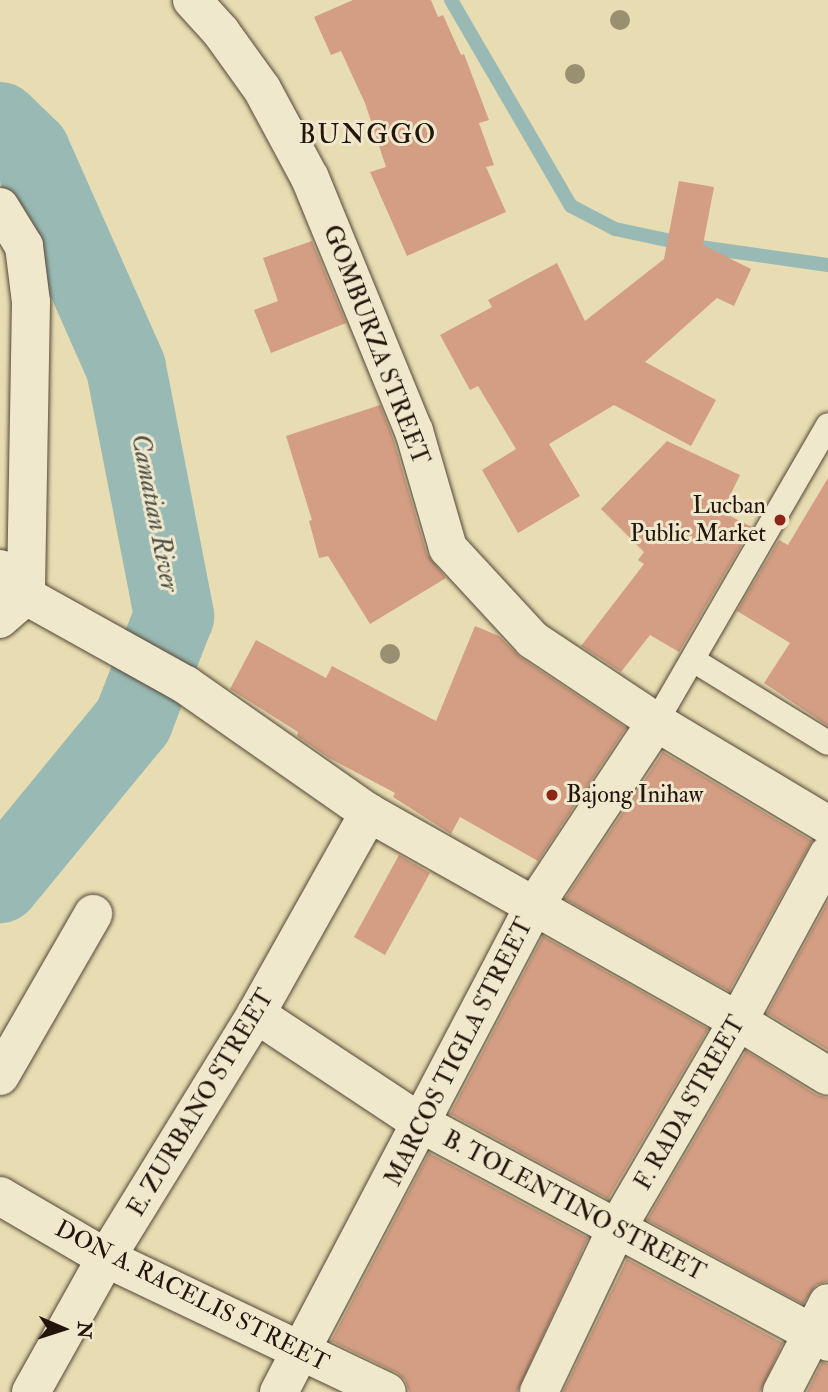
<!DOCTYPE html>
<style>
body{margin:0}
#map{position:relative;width:828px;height:1392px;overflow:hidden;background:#e8dcb2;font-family:"IM FELL Double Pica",serif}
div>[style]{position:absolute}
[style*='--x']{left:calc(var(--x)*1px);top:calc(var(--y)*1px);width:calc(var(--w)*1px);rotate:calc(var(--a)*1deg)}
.stream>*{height:14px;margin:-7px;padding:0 7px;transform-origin:7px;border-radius:7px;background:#99bab4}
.river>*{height:80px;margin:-40px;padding:0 40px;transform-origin:40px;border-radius:40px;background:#99bab4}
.building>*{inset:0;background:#d39e84}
.roads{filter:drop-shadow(0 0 2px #544736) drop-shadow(0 0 2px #544736)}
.lane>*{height:24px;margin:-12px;padding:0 12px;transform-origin:12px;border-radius:12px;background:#f0e8cd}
.street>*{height:38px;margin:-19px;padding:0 19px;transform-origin:19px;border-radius:19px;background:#f0e8cd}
.trees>*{width:20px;height:20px;margin:-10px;border-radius:50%;background:#989070}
.dots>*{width:19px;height:19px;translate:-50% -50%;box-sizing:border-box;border:4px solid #f0e8cd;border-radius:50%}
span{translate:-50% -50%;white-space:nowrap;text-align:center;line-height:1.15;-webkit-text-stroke:6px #f0e8cd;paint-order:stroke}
.street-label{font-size:24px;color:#23150c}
.poi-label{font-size:24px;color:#23150c}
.right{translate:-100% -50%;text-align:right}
.left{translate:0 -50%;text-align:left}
.neighbourhood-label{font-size:26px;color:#23150c;letter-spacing:2px}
.water-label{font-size:26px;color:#4c4f47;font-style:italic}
.north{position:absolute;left:28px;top:1294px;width:70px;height:70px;-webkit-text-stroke:5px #f0e8cd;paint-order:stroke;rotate:93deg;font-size:19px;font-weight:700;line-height:28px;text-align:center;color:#23150c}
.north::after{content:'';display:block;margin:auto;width:24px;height:32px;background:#23150c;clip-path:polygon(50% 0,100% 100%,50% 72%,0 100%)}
</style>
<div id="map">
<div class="stream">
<i style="--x:451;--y:0;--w:238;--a:59.8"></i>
<i style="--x:571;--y:206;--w:50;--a:27.6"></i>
<i style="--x:615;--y:229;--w:87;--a:12"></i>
<i style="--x:700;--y:247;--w:129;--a:8"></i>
</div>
<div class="river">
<i style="--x:0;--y:122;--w:42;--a:44"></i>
<i style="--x:30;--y:151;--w:237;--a:66.1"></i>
<i style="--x:126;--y:368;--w:253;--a:79"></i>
<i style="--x:174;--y:616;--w:113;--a:111.3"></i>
<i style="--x:133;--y:721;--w:210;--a:129.4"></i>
</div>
<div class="building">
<i style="clip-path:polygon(353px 0,431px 0,438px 17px,443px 15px,461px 55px,464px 54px,489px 120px,479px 123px,494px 165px,486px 167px,506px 212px,407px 256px,370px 172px,386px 167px,365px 103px,341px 51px,331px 55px,314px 17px)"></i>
<i style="clip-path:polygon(679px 181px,714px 187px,703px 245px,751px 269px,734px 306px,717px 298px,645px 362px,716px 400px,691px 446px,614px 405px,549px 444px,580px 496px,518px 533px,482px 470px,516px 449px,478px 386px,470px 390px,440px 335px,492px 307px,488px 300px,557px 263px,585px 321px,664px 259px)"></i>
<i style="clip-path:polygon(312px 241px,346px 323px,271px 353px,254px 310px,278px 301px,263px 258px)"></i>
<i style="clip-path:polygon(380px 405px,393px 438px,427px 554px,446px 578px,370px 624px,328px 556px,319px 558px,309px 521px,312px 520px,286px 436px)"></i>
<i style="clip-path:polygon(667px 441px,740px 475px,722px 512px,752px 527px,679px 652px,650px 635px,621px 672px,581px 646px,644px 564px,638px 560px,644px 552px,601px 509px)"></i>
<i style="clip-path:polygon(828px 478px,828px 726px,764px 683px,790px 643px,737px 611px,779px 540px,788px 545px)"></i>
<i style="clip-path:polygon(475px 626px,499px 636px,521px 658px,626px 728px,538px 861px,460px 817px,451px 834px,393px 797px,395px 793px,329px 758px,297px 736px,298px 732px,230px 689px,256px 640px,326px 678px,332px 666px,436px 721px)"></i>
<i style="clip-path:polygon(663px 752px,812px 841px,729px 991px,565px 899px)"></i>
<i style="clip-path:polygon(399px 855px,430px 873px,385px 955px,354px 937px)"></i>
<i style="clip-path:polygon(828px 901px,828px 1050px,767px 1013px)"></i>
<i style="clip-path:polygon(543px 936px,708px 1029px,608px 1199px,450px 1114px)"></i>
<i style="clip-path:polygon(746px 1051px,817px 1095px,828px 1098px,828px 1281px,816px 1285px,803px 1304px,647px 1220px)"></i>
<i style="clip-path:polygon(429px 1153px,588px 1238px,517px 1392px,409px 1392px,405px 1380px,397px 1373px,331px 1341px)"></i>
<i style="clip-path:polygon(627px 1259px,783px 1343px,760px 1392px,563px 1392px)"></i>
<i style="clip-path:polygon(822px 1362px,828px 1364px,828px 1392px,807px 1392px)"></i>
</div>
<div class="roads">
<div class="lane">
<i style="--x:693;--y:660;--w:158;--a:31.6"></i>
<i style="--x:656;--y:722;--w:343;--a:-59.9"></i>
</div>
<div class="street">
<i style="--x:192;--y:0;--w:43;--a:47.8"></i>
<i style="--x:221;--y:32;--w:70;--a:54.3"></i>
<i style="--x:262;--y:89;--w:101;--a:61.7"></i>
<i style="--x:310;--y:178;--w:274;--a:67.7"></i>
<i style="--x:414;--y:431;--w:122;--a:73.8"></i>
<i style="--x:448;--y:548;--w:125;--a:47.3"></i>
<i style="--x:533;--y:640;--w:148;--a:33.7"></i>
<i style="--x:656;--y:722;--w:200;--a:30.9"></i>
<i style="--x:0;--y:207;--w:46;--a:58.4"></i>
<i style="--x:24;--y:246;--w:56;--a:82.9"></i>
<i style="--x:31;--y:302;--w:294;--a:91"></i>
<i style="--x:26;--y:596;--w:35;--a:139"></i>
<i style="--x:0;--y:569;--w:37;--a:46"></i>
<i style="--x:26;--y:596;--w:183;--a:29.1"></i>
<i style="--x:186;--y:685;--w:223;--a:35"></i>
<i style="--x:369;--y:813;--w:424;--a:29.4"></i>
<i style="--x:738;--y:1021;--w:105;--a:31.4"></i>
<i style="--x:256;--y:1014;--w:199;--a:33.5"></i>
<i style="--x:422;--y:1124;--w:461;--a:28.2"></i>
<i style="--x:0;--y:1076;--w:187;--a:-60.1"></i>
<i style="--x:0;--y:1196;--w:123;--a:30.3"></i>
<i style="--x:106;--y:1258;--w:311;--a:25.5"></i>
<i style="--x:31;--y:1392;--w:154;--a:-60.8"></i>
<i style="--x:106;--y:1258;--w:286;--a:-58.4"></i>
<i style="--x:256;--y:1014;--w:231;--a:-60.7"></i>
<i style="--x:279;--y:1392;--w:547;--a:-62.31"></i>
<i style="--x:533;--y:908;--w:223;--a:-56.5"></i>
<i style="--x:539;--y:1392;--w:182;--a:-64.6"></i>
<i style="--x:617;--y:1228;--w:240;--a:-59.7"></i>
<i style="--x:738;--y:1021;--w:189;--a:-61.5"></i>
<i style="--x:782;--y:1392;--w:100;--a:-62.7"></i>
</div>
</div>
<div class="trees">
<i style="left:620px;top:20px"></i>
<i style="left:575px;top:74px"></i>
<i style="left:390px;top:654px"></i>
</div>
<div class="dots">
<i style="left:780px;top:520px;background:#8f2418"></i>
<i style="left:552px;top:795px;background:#8f2418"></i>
</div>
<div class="street-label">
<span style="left:376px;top:345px;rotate:69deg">GOMBURZA STREET</span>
<span style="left:459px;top:1052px;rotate:-63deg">MARCOS TIGLA STREET</span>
<span style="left:201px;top:1103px;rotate:-59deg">E. ZURBANO STREET</span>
<span style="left:690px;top:1103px;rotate:-60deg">F. RADA STREET</span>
<span style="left:574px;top:1206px;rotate:28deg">B. TOLENTINO STREET</span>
<span style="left:192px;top:1296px;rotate:27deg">DON A. RACELIS STREET</span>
</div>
<div class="poi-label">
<span class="right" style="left:766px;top:520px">Lucban<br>Public Market</span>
<span class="left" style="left:566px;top:795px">Bajong Inihaw</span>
</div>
<div class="neighbourhood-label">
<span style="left:368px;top:136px">BUNGGO</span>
</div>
<div class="water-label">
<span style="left:154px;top:513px;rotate:79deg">Camatian River</span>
</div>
<div class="north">N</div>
</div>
